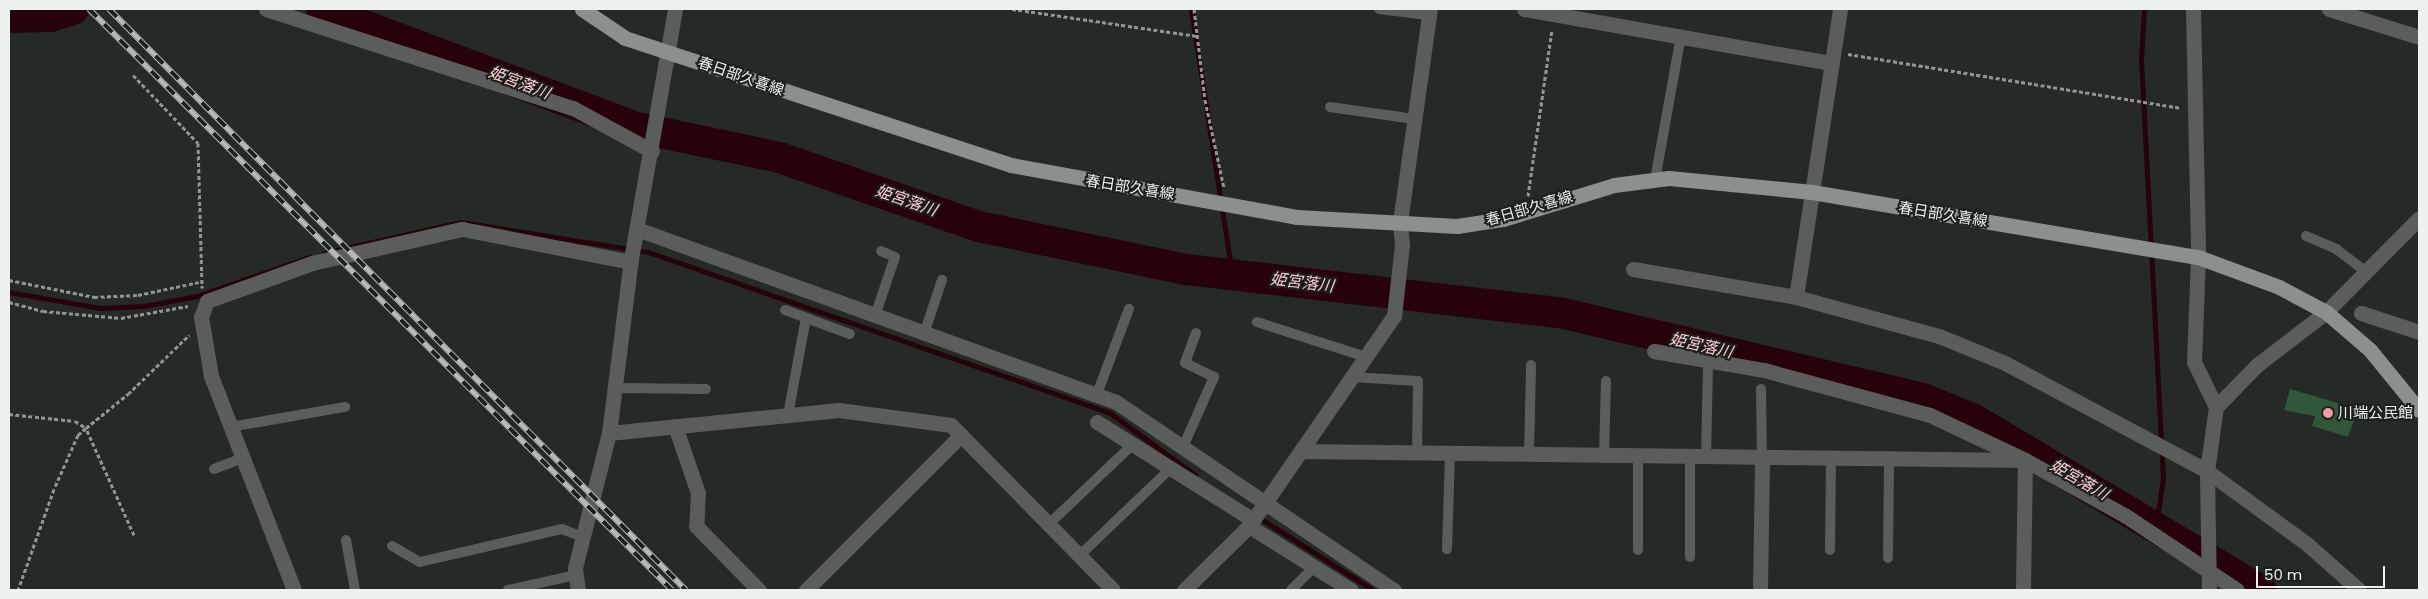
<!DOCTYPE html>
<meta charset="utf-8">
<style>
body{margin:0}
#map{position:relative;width:2428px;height:599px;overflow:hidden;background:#252a26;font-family:Poppins,"Noto Sans JP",sans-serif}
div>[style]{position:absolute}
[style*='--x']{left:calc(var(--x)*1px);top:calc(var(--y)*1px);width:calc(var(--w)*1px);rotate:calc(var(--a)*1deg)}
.stream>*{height:5px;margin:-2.5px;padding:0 2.5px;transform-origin:2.5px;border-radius:2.5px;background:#28020b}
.river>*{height:31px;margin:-15.5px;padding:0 15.5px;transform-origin:15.5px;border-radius:15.5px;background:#28020b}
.building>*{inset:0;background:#30573a}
.path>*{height:3px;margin-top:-1.5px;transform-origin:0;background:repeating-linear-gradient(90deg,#919692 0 4px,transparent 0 6.5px)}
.service>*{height:10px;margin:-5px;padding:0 5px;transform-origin:5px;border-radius:5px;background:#5a5d5b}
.minor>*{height:15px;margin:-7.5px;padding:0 7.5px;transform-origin:7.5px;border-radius:7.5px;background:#5a5d5b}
.tertiary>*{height:15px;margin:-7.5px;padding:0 7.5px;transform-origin:7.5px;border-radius:7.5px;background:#5a5d5b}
.primary>*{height:15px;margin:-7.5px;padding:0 7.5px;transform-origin:7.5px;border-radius:7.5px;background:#8b908c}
.rail>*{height:5.5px;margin-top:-2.75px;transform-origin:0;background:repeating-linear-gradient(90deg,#1c201c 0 11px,#b6bbb7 0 22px);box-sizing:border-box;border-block:1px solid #b6bbb7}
.dots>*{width:14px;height:14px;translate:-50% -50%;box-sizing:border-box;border:2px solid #1c201c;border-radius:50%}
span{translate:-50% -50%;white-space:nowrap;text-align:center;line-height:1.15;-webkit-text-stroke:4px #1c201c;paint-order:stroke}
.street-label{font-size:15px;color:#eef2ef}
.poi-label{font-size:15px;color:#eef2ef}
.left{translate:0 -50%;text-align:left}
.water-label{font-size:16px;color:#ffccd2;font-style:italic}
.frame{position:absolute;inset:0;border:10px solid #eef2ef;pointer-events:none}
.scale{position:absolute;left:2256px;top:566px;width:129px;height:22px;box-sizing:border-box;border:2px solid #eef2ef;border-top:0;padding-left:6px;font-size:15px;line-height:18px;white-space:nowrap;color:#eef2ef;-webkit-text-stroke:4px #1c201c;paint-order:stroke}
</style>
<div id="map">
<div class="stream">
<i style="--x:1191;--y:9;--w:269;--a:81.2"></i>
<i style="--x:2144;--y:9;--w:50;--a:93.4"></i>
<i style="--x:2141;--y:59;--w:420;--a:87"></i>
<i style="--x:2163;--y:478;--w:48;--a:98.5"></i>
<i style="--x:324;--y:253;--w:140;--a:-12.8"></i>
<i style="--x:461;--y:222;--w:189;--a:9.1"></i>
<i style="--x:648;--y:252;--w:489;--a:19.2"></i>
<i style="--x:1110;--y:413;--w:105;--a:36.1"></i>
<i style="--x:9;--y:292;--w:92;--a:10"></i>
<i style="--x:100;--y:308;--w:44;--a:-2.6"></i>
<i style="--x:144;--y:306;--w:54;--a:-10.7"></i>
<i style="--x:197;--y:296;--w:119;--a:-19.2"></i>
<i style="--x:1258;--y:517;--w:136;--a:32.4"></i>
</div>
<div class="river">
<i style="--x:321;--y:9;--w:336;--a:20.5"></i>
<i style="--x:636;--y:127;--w:146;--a:11.8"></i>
<i style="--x:779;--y:157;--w:211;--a:19.1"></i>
<i style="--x:978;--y:226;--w:212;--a:11.7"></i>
<i style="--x:1186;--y:269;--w:375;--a:6.6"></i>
<i style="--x:1559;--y:312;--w:373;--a:13.3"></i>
<i style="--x:1922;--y:398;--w:54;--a:21.8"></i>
<i style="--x:1972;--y:418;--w:336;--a:30.8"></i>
<i style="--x:9;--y:17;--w:41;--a:-1.4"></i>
<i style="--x:50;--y:16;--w:24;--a:-17"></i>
</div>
<div class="building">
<i style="clip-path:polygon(2290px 389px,2358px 409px,2348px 437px,2312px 426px,2315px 416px,2284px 410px)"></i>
</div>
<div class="path">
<i style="--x:1012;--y:9;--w:187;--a:8.3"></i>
<i style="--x:1194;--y:9;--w:92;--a:83.1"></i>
<i style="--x:1205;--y:100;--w:90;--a:77.8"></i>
<i style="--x:1848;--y:54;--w:336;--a:9.2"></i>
<i style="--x:133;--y:75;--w:94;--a:46.3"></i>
<i style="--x:198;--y:143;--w:145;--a:88.4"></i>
<i style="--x:1528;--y:196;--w:169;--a:-81.8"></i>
<i style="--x:9;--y:280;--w:87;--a:11.3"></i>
<i style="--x:94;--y:297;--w:44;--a:-2.6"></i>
<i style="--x:138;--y:295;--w:62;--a:-12"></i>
<i style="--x:9;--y:302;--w:35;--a:15"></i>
<i style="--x:43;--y:311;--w:78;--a:5.1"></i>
<i style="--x:121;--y:318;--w:68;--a:-10.2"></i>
<i style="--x:9;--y:414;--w:66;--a:6.1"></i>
<i style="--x:75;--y:421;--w:13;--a:32"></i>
<i style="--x:86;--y:428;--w:11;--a:139"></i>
<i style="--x:78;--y:435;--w:59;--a:114"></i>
<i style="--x:54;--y:489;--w:107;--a:109.6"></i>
<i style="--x:134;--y:535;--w:117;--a:-114.2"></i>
<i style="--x:86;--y:428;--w:54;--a:-39"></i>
<i style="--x:128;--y:394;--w:85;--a:-44"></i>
</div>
<div class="service">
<i style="--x:1379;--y:9;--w:49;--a:7"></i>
<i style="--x:1330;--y:107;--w:85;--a:8.1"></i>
<i style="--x:1655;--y:180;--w:146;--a:-79.8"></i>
<i style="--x:2306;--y:236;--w:33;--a:23"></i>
<i style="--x:2336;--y:249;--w:39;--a:37"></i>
<i style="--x:785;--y:310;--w:69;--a:20.3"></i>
<i style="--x:876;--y:313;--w:59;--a:-71.3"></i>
<i style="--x:895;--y:257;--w:15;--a:-157"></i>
<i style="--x:1257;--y:322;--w:114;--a:17.8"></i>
<i style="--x:925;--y:331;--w:54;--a:-71.6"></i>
<i style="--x:1352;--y:377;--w:66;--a:3.5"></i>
<i style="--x:1418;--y:381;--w:72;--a:90.8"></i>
<i style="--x:615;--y:388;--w:91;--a:0.6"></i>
<i style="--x:1761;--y:389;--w:70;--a:89.2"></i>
<i style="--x:1097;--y:394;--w:91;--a:-69.4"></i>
<i style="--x:788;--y:415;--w:99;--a:-79.5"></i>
<i style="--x:230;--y:427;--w:117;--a:-9.9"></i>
<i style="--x:1183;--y:447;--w:77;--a:-66.1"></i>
<i style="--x:1214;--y:377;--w:32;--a:-154"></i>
<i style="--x:1185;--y:363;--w:32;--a:-70"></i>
<i style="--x:1529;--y:455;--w:90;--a:-88.7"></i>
<i style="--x:1604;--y:456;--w:75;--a:-88.5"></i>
<i style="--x:1706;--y:459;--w:98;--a:-88.8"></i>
<i style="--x:214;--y:469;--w:30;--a:-21"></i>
<i style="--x:1048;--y:525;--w:117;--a:-43.6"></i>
<i style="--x:346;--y:540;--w:51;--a:79.8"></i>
<i style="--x:392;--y:546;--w:32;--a:30"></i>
<i style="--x:420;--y:562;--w:146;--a:-13.1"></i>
<i style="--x:562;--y:529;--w:19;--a:21"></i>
<i style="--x:1447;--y:549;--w:96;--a:-88.2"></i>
<i style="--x:1638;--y:550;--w:93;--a:-90"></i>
<i style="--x:1830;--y:550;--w:90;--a:-89.4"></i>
<i style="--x:1079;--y:556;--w:127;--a:-43.7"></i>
<i style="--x:1690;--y:557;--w:99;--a:-90"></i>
<i style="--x:1888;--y:558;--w:98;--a:-89.4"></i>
<i style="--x:508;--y:590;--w:70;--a:-12.4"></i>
<i style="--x:1291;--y:590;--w:33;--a:-45"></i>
</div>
<div class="minor">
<i style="--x:266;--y:9;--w:323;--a:17.9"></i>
<i style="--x:573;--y:108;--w:90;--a:28.6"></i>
<i style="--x:1524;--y:9;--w:312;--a:10"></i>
<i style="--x:2193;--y:9;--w:248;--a:88.8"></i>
<i style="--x:2198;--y:257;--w:105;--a:92.2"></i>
<i style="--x:2194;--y:362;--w:50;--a:63.9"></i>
<i style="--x:2329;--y:9;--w:94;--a:17.3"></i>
<i style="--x:637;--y:229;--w:509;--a:19.86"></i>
<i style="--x:1116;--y:402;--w:336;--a:34.1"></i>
<i style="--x:1633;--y:269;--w:165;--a:9.7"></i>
<i style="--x:1796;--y:297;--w:148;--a:15.3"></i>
<i style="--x:1939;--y:336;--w:71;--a:22.2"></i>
<i style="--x:2005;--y:363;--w:229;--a:28.1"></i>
<i style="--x:2207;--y:471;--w:124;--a:36.1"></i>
<i style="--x:2307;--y:544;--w:69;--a:41.5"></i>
<i style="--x:1796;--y:297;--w:291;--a:-81.3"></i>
<i style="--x:2361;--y:313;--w:61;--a:18.1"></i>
<i style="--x:1654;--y:351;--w:112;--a:9.8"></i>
<i style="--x:1764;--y:370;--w:172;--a:15.2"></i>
<i style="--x:1930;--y:415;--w:105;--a:25.3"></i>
<i style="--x:2025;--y:460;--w:115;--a:29"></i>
<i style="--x:2126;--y:516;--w:133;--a:33.7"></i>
<i style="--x:1097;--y:422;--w:184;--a:32.1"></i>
<i style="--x:675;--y:426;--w:71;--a:71.1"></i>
<i style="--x:698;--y:493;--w:33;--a:93"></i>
<i style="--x:696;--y:526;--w:90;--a:45.5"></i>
<i style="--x:609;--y:433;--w:231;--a:-5.7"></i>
<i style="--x:839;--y:410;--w:113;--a:7.6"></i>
<i style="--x:951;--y:425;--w:231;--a:45.5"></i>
<i style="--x:1301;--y:451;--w:724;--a:0.71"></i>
<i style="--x:2025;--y:460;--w:130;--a:90.9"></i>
<i style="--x:1249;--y:526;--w:120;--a:32.1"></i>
<i style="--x:294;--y:590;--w:230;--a:-111.2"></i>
<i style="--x:211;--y:376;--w:60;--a:-99.6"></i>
<i style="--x:201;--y:317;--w:17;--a:-69"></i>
<i style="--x:207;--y:301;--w:112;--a:-19.9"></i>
<i style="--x:312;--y:263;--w:154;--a:-12.8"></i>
<i style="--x:462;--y:229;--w:172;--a:11"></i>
<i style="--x:578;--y:590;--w:22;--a:-98"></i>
<i style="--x:575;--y:568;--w:139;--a:-75.9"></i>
<i style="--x:609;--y:433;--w:175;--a:-82.8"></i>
<i style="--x:631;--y:259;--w:254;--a:-80"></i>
<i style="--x:806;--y:590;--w:219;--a:-45"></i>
<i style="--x:1184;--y:590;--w:91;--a:-44.6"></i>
<i style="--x:1249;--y:526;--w:255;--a:-55.4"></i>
<i style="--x:1394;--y:316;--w:71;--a:-83.6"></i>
<i style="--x:1402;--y:245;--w:23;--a:-95"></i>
<i style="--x:1400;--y:222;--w:215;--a:-82"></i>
<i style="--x:1760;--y:590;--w:131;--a:-89.1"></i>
<i style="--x:2209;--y:590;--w:119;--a:-91"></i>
<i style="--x:2207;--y:471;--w:65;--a:-82"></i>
<i style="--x:2216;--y:407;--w:59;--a:-45.7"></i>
<i style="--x:2257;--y:365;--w:87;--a:-37.5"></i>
</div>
<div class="tertiary">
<i style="--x:2326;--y:312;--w:132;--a:-45.3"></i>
</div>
<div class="primary">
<i style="--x:582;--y:9;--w:52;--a:34"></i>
<i style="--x:625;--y:38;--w:406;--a:18.2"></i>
<i style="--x:1011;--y:165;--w:291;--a:10.3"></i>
<i style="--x:1297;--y:217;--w:160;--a:3.2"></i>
<i style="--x:1457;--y:226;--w:47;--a:-8.7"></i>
<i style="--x:1503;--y:219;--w:116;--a:-17"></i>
<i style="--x:1614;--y:185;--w:55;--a:-7.3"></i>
<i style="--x:1669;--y:178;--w:144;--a:5.6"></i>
<i style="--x:1812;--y:192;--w:391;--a:9.6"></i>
<i style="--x:2198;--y:257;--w:86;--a:20.3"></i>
<i style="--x:2279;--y:287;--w:53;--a:28"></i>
<i style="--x:2326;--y:312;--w:58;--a:40.8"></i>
<i style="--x:2370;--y:350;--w:77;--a:50.8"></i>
</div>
<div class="rail">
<i style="--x:89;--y:9;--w:823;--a:44.9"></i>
<i style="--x:109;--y:9;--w:819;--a:45.2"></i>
</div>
<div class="dots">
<i style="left:2328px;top:413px;background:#f49aa6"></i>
</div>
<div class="street-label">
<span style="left:741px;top:76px;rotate:19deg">春日部久喜線</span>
<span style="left:1130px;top:187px;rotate:9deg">春日部久喜線</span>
<span style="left:1529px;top:208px;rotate:-16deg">春日部久喜線</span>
<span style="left:1943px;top:214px;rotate:9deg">春日部久喜線</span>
</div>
<div class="poi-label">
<span class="left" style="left:2338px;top:413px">川端公民館</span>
</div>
<div class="water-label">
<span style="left:519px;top:83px;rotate:21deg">姫宮落川</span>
<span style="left:906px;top:201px;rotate:19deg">姫宮落川</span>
<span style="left:1302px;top:283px;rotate:7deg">姫宮落川</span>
<span style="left:1701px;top:346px;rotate:13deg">姫宮落川</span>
<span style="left:2079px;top:480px;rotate:30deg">姫宮落川</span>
</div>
<div class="frame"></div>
<div class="scale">50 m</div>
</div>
